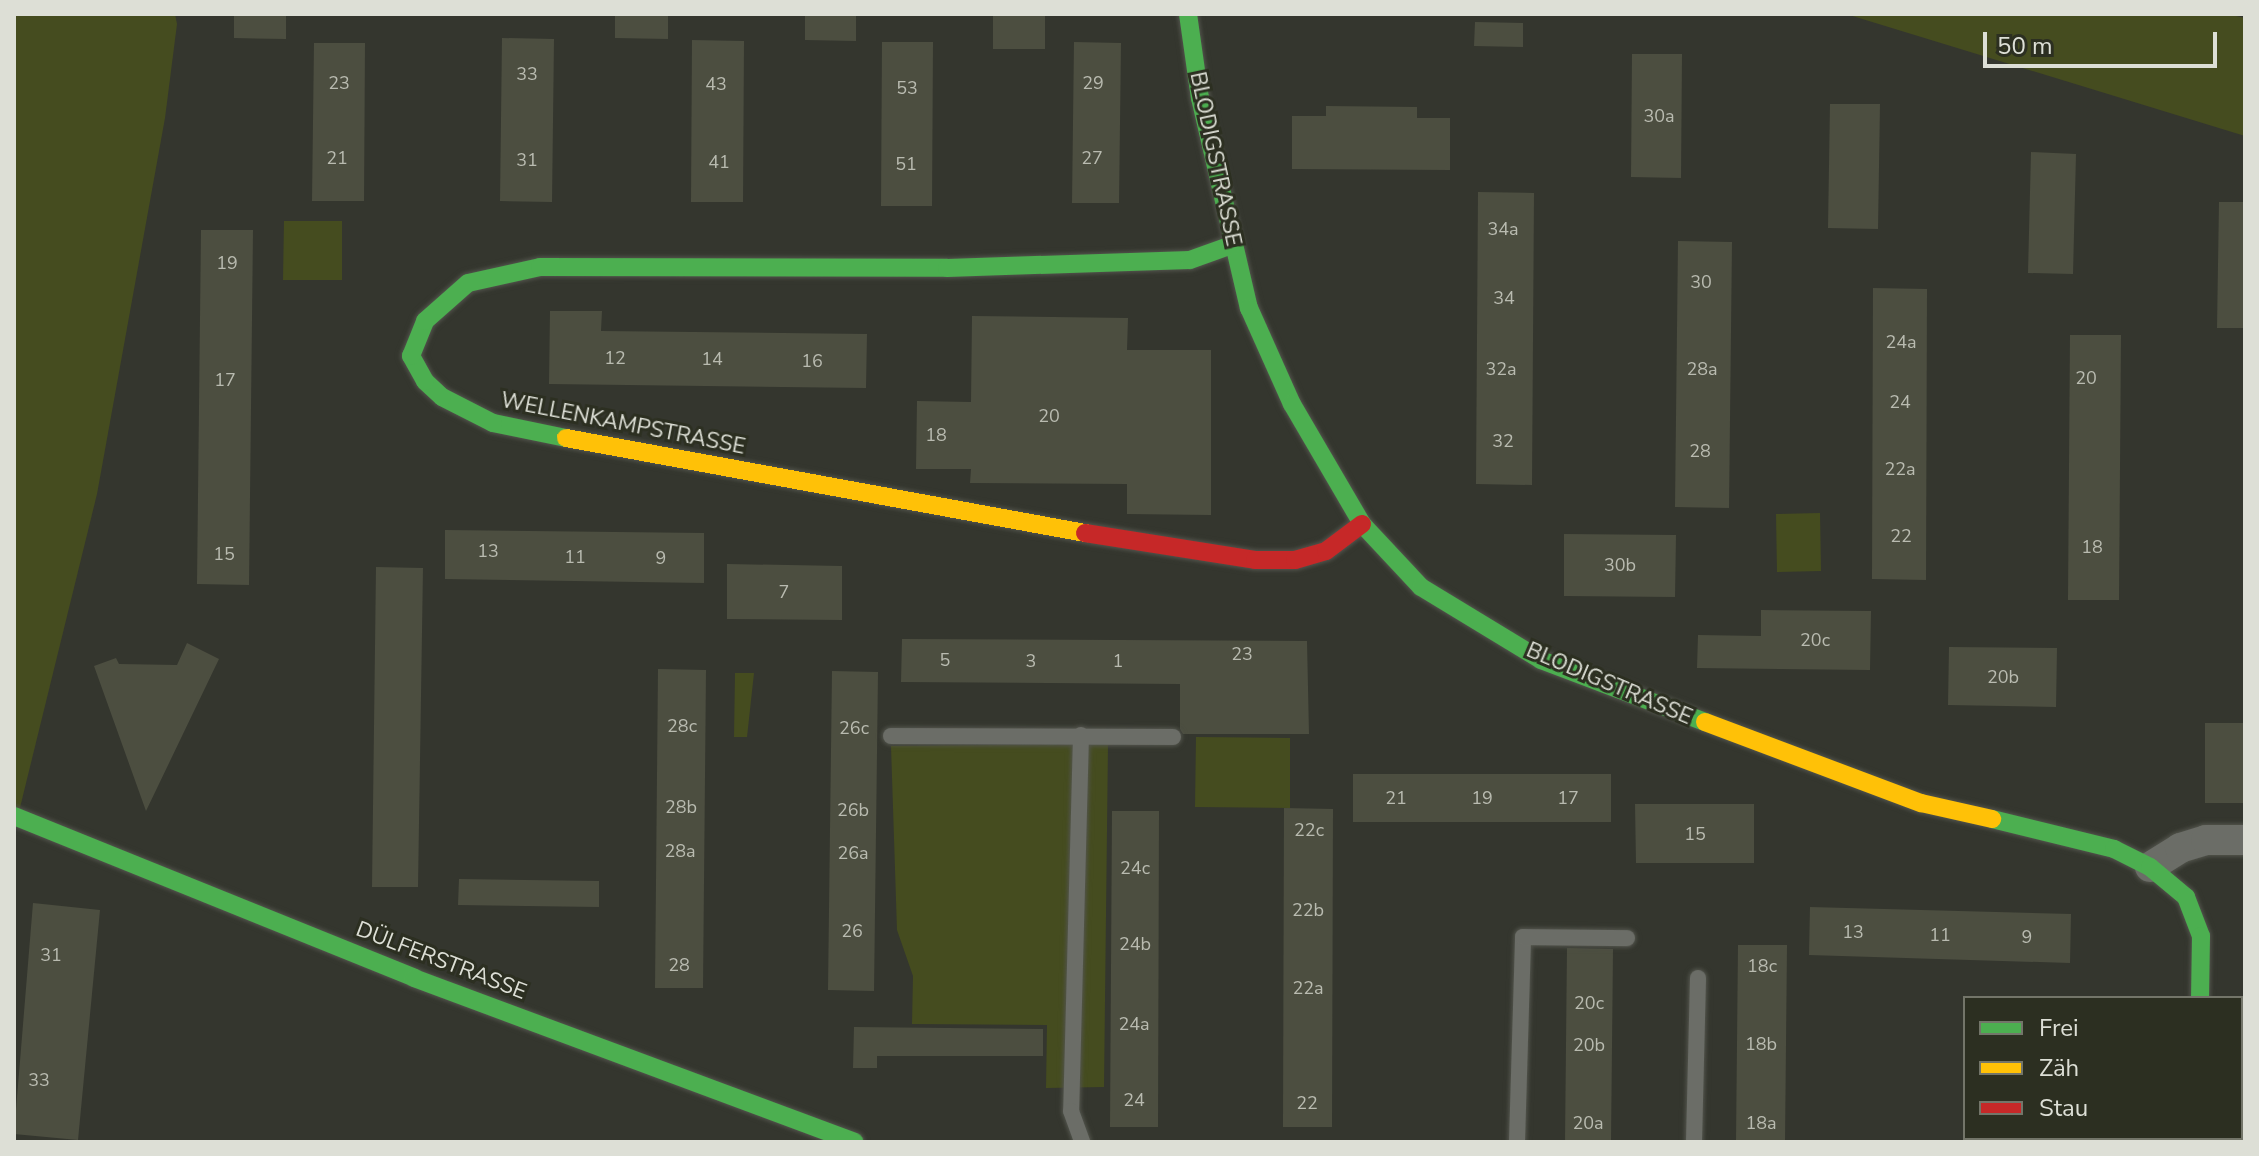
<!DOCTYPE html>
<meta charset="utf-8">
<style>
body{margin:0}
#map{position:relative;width:2259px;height:1156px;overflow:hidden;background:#34362e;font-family:"Nunito Sans",sans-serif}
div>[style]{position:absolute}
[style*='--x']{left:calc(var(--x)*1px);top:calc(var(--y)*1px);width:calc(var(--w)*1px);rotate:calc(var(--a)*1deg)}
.green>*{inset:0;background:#454c1f}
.building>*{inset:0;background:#4c4e40}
.roads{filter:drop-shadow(0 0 2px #52544c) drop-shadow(0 0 2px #52544c)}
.lane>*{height:16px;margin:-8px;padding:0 8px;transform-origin:8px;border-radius:8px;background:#6b6d67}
.street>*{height:30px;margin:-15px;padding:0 15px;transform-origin:15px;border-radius:15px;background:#6b6d67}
.fast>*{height:18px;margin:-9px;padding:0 9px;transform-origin:9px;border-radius:9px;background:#4caf50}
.slow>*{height:18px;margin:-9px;padding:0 9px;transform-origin:9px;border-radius:9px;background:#ffc107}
.jam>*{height:18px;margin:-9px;padding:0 9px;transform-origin:9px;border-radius:9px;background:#c62828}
span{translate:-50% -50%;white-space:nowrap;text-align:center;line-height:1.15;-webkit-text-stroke:6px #2c2f21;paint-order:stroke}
.number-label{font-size:18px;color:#b9bbb0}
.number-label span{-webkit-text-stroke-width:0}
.street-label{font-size:22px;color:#dddfd6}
.frame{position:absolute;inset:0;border:16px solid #dddfd6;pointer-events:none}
.legend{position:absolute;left:1963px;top:996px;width:280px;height:144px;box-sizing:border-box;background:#2c2f21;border:2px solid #737569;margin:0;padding:10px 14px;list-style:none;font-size:24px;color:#dddfd6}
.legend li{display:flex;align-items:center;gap:16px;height:40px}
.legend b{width:40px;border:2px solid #737569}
.scale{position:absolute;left:1983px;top:32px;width:234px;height:36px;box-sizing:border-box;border:4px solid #dddfd6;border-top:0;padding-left:10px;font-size:24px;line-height:28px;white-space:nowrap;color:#dddfd6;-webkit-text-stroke:6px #2c2f21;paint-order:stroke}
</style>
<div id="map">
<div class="green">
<i style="clip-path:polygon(14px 14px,175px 14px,177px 24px,165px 118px,97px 494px,14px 832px)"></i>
<i style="clip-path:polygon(1846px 14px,2227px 14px,2245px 18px,2245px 136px)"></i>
<i style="clip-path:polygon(284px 221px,342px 221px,342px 280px,283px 280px)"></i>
<i style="clip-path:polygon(1820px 513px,1821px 571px,1777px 572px,1776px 514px)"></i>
<i style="clip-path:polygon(735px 673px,754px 673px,747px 737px,734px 737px)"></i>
<i style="clip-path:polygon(1196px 737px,1290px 738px,1290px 808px,1195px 807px)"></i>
<i style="clip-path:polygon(1108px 744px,1104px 1087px,1046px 1088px,1047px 1025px,912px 1024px,913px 976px,897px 930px,891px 746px)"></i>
</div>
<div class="building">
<i style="clip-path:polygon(234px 14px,286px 14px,286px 39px,234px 38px)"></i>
<i style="clip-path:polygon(615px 14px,668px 14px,668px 39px,615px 38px)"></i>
<i style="clip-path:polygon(805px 14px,856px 14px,856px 41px,805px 40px)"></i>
<i style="clip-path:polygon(993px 14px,1045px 14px,1045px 49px,993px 49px)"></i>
<i style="clip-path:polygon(1475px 22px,1523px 23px,1523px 47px,1474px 46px)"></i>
<i style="clip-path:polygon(502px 38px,554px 39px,552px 202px,500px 201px)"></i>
<i style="clip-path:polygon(692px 40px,744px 41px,743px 202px,691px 202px)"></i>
<i style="clip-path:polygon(882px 42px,933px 42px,932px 206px,881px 206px)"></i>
<i style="clip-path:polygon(1074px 42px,1121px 43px,1119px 203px,1072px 203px)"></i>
<i style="clip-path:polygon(314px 43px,365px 43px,364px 201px,312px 201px)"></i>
<i style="clip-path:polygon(1632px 54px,1682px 54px,1681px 178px,1631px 177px)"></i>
<i style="clip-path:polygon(1830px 104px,1880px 104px,1878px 229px,1828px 228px)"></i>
<i style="clip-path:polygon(1326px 106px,1417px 107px,1417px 118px,1450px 118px,1450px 170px,1292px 169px,1292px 116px,1326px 116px)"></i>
<i style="clip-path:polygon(2031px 152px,2076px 154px,2073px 274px,2028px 273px)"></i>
<i style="clip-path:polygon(1478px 192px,1534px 193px,1532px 485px,1476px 484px)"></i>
<i style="clip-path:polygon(2219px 202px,2245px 202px,2245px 328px,2217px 328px)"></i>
<i style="clip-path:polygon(201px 230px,253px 230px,249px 585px,197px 584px)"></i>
<i style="clip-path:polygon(1678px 241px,1732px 242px,1729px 508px,1675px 507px)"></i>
<i style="clip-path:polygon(1873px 288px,1927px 289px,1926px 580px,1872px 579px)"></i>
<i style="clip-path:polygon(550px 311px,602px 311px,601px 331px,867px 334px,866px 388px,549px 384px)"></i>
<i style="clip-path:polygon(972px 316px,1128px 318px,1127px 350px,1211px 350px,1211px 515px,1127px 514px,1127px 484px,970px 483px,971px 469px,916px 469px,917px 401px,971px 402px)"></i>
<i style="clip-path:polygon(2070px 335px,2121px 335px,2119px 600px,2068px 600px)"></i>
<i style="clip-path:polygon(445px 530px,704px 533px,704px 583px,445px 579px)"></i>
<i style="clip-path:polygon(1564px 534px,1676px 535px,1675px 597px,1564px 596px)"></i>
<i style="clip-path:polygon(727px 564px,842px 566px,842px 620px,727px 619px)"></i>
<i style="clip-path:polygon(376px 567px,423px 568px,418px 887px,372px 887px)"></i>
<i style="clip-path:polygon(1761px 610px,1871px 611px,1870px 670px,1697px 668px,1698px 635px,1761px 636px)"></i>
<i style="clip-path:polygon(902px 639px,1307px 641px,1309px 734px,1183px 734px,1180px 729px,1180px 684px,901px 682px)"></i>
<i style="clip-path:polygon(187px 643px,219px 659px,146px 811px,94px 666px,116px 658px,119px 664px,177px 665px)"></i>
<i style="clip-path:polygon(1949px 647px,2057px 648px,2056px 707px,1948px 705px)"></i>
<i style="clip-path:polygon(658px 669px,706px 670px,703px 988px,655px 988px)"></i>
<i style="clip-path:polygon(832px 671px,878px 672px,874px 991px,828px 990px)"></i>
<i style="clip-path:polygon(2205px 723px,2245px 723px,2245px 803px,2205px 803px)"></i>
<i style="clip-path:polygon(1353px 774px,1611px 774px,1611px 822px,1353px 822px)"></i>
<i style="clip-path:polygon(1635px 804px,1754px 804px,1754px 863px,1636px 863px)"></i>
<i style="clip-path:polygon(1284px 808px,1333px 809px,1332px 1127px,1283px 1127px)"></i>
<i style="clip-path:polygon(1112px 811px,1159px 811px,1158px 1127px,1110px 1127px)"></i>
<i style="clip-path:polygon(459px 879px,599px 881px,599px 907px,458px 905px)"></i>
<i style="clip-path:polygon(33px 903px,100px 910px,78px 1140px,14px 1134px)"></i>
<i style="clip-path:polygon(1810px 907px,2071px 914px,2070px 963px,1809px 955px)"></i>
<i style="clip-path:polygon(1738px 945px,1787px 945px,1785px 1142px,1736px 1142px)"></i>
<i style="clip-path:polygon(1567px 948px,1613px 949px,1611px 1142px,1565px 1142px)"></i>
<i style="clip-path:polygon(854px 1027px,1043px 1029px,1043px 1056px,877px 1056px,877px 1068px,853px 1068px)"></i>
</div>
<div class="roads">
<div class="lane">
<i style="--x:1081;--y:735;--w:376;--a:91.5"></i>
<i style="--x:1071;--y:1111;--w:33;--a:70"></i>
<i style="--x:891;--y:736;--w:282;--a:0.2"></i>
<i style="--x:1517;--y:1142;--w:205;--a:-88.3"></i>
<i style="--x:1523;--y:937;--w:104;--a:0.6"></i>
<i style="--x:1694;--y:1142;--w:164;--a:-88.6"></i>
</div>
<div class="street">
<i style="--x:2150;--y:867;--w:36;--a:-32"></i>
<i style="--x:2180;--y:848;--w:27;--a:-17"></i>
<i style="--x:2206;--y:840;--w:39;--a:0"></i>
<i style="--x:2186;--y:1142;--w:4;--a:-76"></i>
</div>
<div class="fast">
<i style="--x:1188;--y:14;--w:85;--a:81.9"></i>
<i style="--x:1200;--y:98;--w:216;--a:76.9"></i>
<i style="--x:1249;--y:308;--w:105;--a:65.9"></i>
<i style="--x:1292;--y:404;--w:139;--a:59.7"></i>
<i style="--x:1362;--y:524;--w:86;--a:46.9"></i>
<i style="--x:1421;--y:587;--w:140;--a:31.3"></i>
<i style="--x:1541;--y:660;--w:175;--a:20.7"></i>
<i style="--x:566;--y:438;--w:75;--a:-168.4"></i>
<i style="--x:493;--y:423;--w:57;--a:-153"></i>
<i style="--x:442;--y:397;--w:23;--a:-137"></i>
<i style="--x:425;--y:381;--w:29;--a:-119"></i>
<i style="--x:411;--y:356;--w:38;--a:-68"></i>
<i style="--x:425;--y:321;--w:57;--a:-41.5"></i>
<i style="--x:468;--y:283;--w:74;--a:-12.5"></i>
<i style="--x:540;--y:267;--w:407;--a:0.1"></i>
<i style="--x:947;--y:268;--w:243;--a:-1.9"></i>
<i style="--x:1190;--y:260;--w:45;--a:-19.7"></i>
<i style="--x:14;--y:816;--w:432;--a:22"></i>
<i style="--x:414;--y:978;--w:470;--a:20.4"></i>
<i style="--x:1992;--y:819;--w:126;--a:13.8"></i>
<i style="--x:2114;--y:849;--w:40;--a:26.6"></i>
<i style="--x:2150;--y:867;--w:47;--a:39.8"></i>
<i style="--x:2186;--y:897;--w:42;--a:69"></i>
<i style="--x:2201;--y:936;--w:62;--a:90.9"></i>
</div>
<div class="slow">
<i style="--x:566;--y:438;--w:528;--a:10.37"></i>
<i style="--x:1705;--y:722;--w:231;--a:20.6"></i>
<i style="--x:1921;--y:803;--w:73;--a:12.7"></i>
</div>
<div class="jam">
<i style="--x:1085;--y:533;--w:172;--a:9"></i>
<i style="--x:1255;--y:560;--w:40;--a:0"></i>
<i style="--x:1295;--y:560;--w:32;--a:-16"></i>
<i style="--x:1326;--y:551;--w:45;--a:-36.9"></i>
</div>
</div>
<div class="number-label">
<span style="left:527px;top:74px">33</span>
<span style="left:339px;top:83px">23</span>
<span style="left:1093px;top:83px">29</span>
<span style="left:716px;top:84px">43</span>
<span style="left:907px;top:88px">53</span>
<span style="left:1659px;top:116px">30a</span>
<span style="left:337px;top:158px">21</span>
<span style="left:1092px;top:158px">27</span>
<span style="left:527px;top:160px">31</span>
<span style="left:719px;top:162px">41</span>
<span style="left:906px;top:164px">51</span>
<span style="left:1503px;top:229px">34a</span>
<span style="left:227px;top:263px">19</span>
<span style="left:1701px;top:282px">30</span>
<span style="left:1504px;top:298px">34</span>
<span style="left:1901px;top:342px">24a</span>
<span style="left:615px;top:358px">12</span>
<span style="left:712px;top:359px">14</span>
<span style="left:812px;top:361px">16</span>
<span style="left:1501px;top:369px">32a</span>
<span style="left:1702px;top:369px">28a</span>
<span style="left:2086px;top:378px">20</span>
<span style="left:225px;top:380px">17</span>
<span style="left:1900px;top:402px">24</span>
<span style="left:1049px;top:416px">20</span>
<span style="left:936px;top:435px">18</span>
<span style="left:1503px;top:441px">32</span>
<span style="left:1700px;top:451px">28</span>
<span style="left:1900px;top:469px">22a</span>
<span style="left:1901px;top:536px">22</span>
<span style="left:2092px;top:547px">18</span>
<span style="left:488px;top:551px">13</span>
<span style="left:224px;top:554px">15</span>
<span style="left:575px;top:557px">11</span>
<span style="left:661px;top:558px">9</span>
<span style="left:1620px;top:565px">30b</span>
<span style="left:784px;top:592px">7</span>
<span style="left:1815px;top:640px">20c</span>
<span style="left:1242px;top:654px">23</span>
<span style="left:945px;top:660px">5</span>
<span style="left:1031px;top:661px">3</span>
<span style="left:1118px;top:661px">1</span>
<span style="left:2003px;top:677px">20b</span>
<span style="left:682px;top:726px">28c</span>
<span style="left:854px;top:728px">26c</span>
<span style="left:1396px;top:798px">21</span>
<span style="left:1482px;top:798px">19</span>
<span style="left:1568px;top:798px">17</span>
<span style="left:681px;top:807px">28b</span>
<span style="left:853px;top:810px">26b</span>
<span style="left:1309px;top:830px">22c</span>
<span style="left:1695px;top:834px">15</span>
<span style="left:680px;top:851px">28a</span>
<span style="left:853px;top:853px">26a</span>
<span style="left:1135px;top:868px">24c</span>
<span style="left:1308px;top:910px">22b</span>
<span style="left:852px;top:931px">26</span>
<span style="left:1853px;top:932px">13</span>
<span style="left:1940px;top:935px">11</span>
<span style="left:2027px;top:937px">9</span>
<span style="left:1135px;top:944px">24b</span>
<span style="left:51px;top:955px">31</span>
<span style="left:679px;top:965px">28</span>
<span style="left:1762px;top:966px">18c</span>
<span style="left:1308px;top:988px">22a</span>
<span style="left:1589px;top:1003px">20c</span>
<span style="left:1134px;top:1024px">24a</span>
<span style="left:1761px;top:1044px">18b</span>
<span style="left:1589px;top:1045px">20b</span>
<span style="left:39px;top:1080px">33</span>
<span style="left:1134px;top:1100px">24</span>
<span style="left:1307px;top:1103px">22</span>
<span style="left:1588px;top:1123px">20a</span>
<span style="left:1761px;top:1123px">18a</span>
</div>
<div class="street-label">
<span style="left:1215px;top:159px;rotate:78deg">BLODIGSTRASSE</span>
<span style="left:623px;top:424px;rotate:11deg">WELLENKAMPSTRASSE</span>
<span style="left:1609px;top:684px;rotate:23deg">BLODIGSTRASSE</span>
<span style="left:441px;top:961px;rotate:21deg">DÜLFERSTRASSE</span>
</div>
<div class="frame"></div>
<ul class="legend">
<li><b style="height:10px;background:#4caf50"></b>Frei</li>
<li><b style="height:10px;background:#ffc107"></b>Zäh</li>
<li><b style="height:10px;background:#c62828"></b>Stau</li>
</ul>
<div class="scale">50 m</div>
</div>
